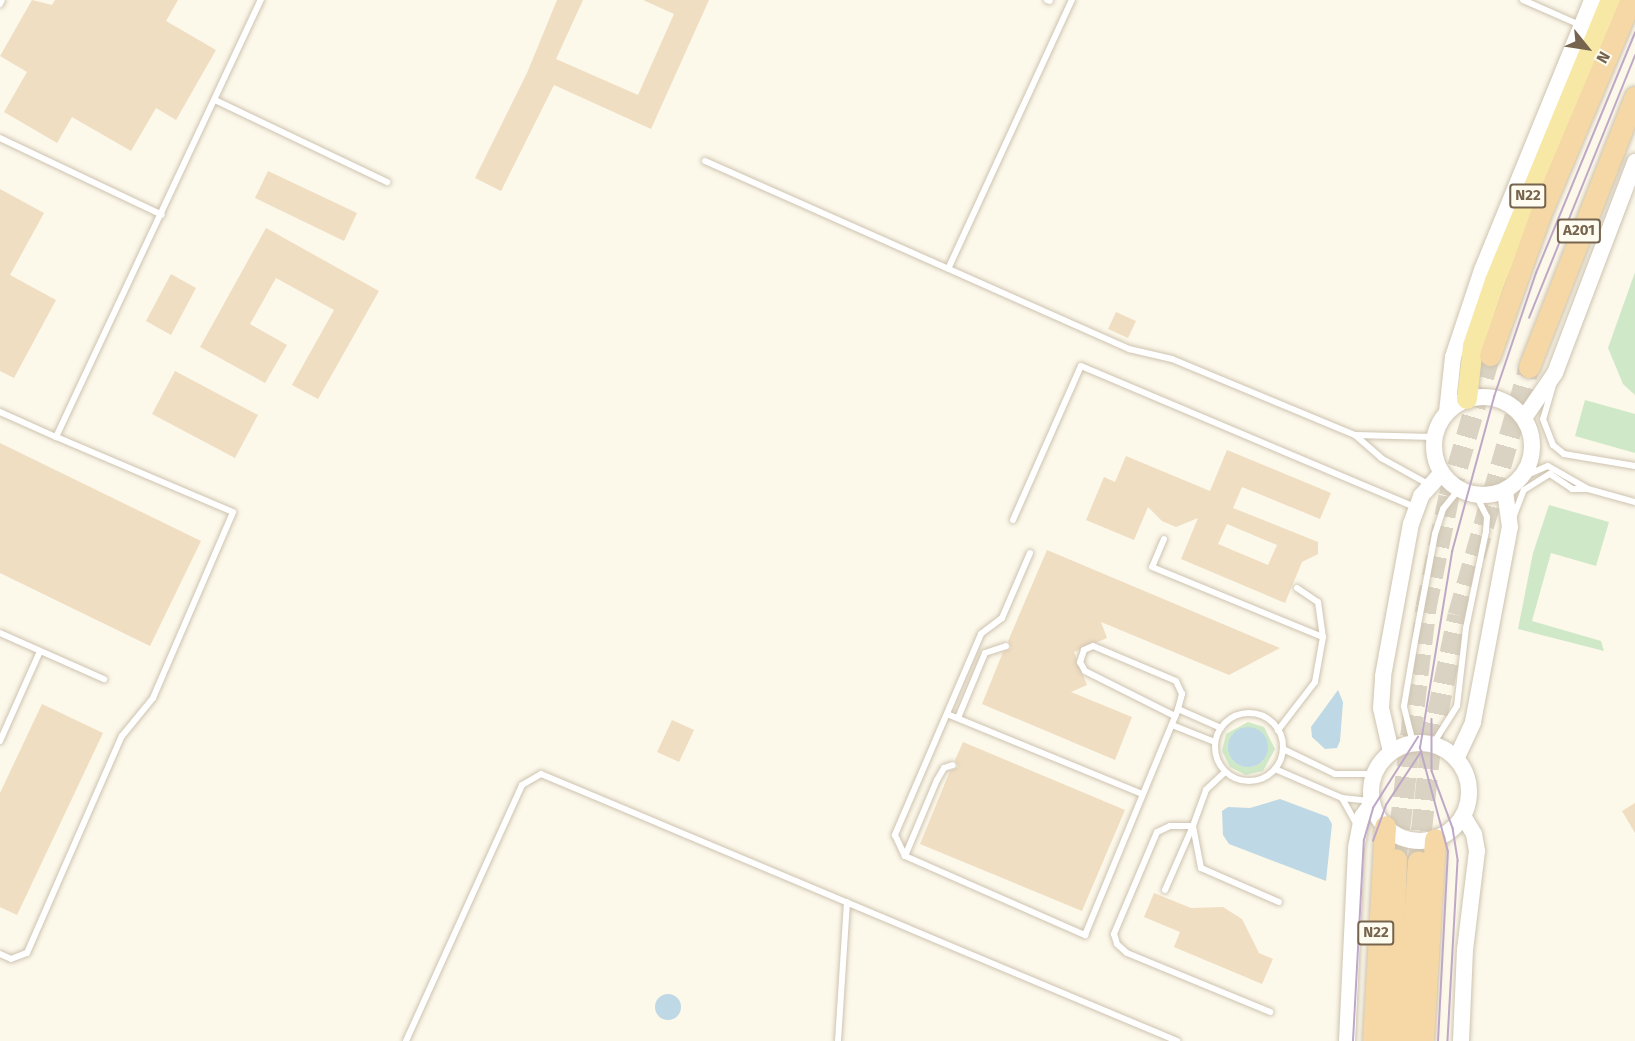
<!DOCTYPE html>
<style>
body{margin:0}
#map{position:relative;width:1635px;height:1041px;overflow:hidden;background:#fcf8ea;font-family:"Fira Sans",sans-serif}
div>[style]{position:absolute}
[style*='--x']{left:calc(var(--x)*1px);top:calc(var(--y)*1px);width:calc(var(--w)*1px);rotate:calc(var(--a)*1deg)}
.green>*{inset:0;background:#cfe9c8}
.water>*{inset:0;background:#bfd8e5}
.round{border-radius:50%}
.building>*{inset:0;background:#f0dec3}
.trunk-tunnel>*{height:21px;margin-top:-10.5px;transform-origin:0;background:repeating-linear-gradient(90deg,#dad3c3 0 21px,transparent 0 31px)}
.roads{filter:drop-shadow(0 0 2px #cec3b0) drop-shadow(0 0 2px #cec3b0)}
.service>*{height:6px;margin:-3px;padding:0 3px;transform-origin:3px;border-radius:3px;background:#fff}
.service>.ring{margin:-3px;padding:0;box-sizing:content-box;background:none;border:6px solid #fff;border-radius:50%}
.tertiary>*{height:16px;margin:-8px;padding:0 8px;transform-origin:8px;border-radius:8px;background:#fff}
.tertiary>.ring{margin:-8px;padding:0;box-sizing:content-box;background:none;border:16px solid #fff;border-radius:50%}
.primary>*{height:20px;margin:-10px;padding:0 10px;transform-origin:10px;border-radius:10px;background:#f7e8a6}
.trunk>*{height:21px;margin:-10.5px;padding:0 10.5px;transform-origin:10.5px;border-radius:10.5px;background:#f5d8a5}
.tram>*{height:1.5px;margin:-0.75px;padding:0 0.75px;transform-origin:0.75px;border-radius:0.75px;background:#bea8c6}
span{translate:-50% -50%;white-space:nowrap;text-align:center;line-height:1.15;-webkit-text-stroke:5px #fefcf0;paint-order:stroke}
.shield-label span{padding:2px 4px;background:#fefcf0;border:2px solid;border-radius:4px;-webkit-text-stroke-width:0}
.shield-label{font-size:15px;color:#76644e;font-weight:700}
.north{position:absolute;left:1557px;top:18px;width:60px;height:60px;-webkit-text-stroke:4px #fefcf0;paint-order:stroke;rotate:120deg;font-size:16px;font-weight:700;line-height:24px;text-align:center;color:#76644e}
.north::after{content:'';display:block;margin:auto;width:21px;height:27px;background:#76644e;clip-path:polygon(50% 0,100% 100%,50% 72%,0 100%)}
</style>
<div id="map">
<div class="green">
<i style="clip-path:polygon(1635px 272px,1635px 395px,1623px 384px,1608px 348px)"></i>
<i style="clip-path:polygon(1585px 400px,1635px 414px,1635px 453px,1575px 436px)"></i>
<i style="clip-path:polygon(1549px 505px,1609px 522px,1596px 566px,1551px 553px,1532px 621px,1601px 641px,1604px 651px,1518px 629px,1533px 553px)"></i>
<i style="clip-path:polygon(evenodd,1248px 722px,1264px 727px,1275px 749px,1263px 771px,1246px 775px,1230px 767px,1222px 751px,1226px 734px,1248px 722px,1243px 728px,1263px 761px,1252px 767px,1233px 761px,1232px 735px,1243px 728px)"></i>
</div>
<div class="water">
<i style="clip-path:polygon(1338px 690px,1343px 702px,1340px 741px,1337px 748px,1325px 749px,1312px 737px,1311px 727px)"></i>
<i class="round" style="left:1228px;top:727px;width:40px;height:40px"></i>
<i style="clip-path:polygon(1280px 799px,1328px 817px,1332px 824px,1326px 881px,1229px 844px,1223px 835px,1222px 811px,1228px 807px,1250px 808px)"></i>
<i class="round" style="left:655px;top:994px;width:26px;height:26px"></i>
</div>
<div class="building">
<i style="clip-path:polygon(32px 0,52px 5px,55px 0,178px 0,166px 21px,216px 50px,176px 120px,156px 108px,131px 151px,72px 117px,57px 143px,4px 112px,27px 72px,0 56px)"></i>
<i style="clip-path:polygon(557px 0,583px 0,556px 59px,638px 95px,674px 14px,643px 0,709px 0,651px 129px,554px 85px,501px 191px,475px 178px,527px 73px)"></i>
<i style="clip-path:polygon(268px 171px,357px 213px,344px 241px,255px 198px)"></i>
<i style="clip-path:polygon(0 189px,44px 213px,10px 275px,56px 300px,14px 378px,0 371px)"></i>
<i style="clip-path:polygon(266px 228px,379px 291px,318px 399px,292px 385px,334px 310px,276px 278px,250px 324px,287px 345px,265px 383px,200px 347px)"></i>
<i style="clip-path:polygon(171px 274px,196px 288px,171px 335px,146px 321px)"></i>
<i style="clip-path:polygon(1116px 312px,1136px 321px,1128px 338px,1108px 329px)"></i>
<i style="clip-path:polygon(175px 371px,258px 415px,235px 458px,152px 414px)"></i>
<i style="clip-path:polygon(0 443px,201px 541px,150px 646px,0 573px)"></i>
<i style="clip-path:polygon(evenodd,1227px 450px,1331px 493px,1320px 519px,1242px 487px,1233px 508px,1318px 542px,1318px 554px,1302px 562px,1285px 603px,1181px 559px,1198px 518px,1176px 527px,1162px 521px,1148px 507px,1134px 540px,1086px 520px,1104px 477px,1115px 482px,1126px 456px,1210px 491px,1227px 450px,1227px 524px,1277px 545px,1268px 565px,1218px 544px,1227px 524px)"></i>
<i style="clip-path:polygon(1047px 550px,1280px 648px,1229px 675px,1101px 622px,1107px 638px,1074px 652px,1087px 685px,1071px 692px,1132px 717px,1115px 760px,982px 704px,1003px 652px,1011px 648px,1008px 641px)"></i>
<i style="clip-path:polygon(42px 704px,103px 733px,17px 915px,0 907px,0 793px)"></i>
<i style="clip-path:polygon(672px 720px,694px 730px,679px 762px,657px 752px)"></i>
<i style="clip-path:polygon(963px 742px,1125px 810px,1082px 911px,920px 844px,950px 771px,958px 767px,955px 760px)"></i>
<i style="clip-path:polygon(1635px 803px,1635px 833px,1622px 811px)"></i>
<i style="clip-path:polygon(1154px 893px,1191px 908px,1223px 907px,1242px 919px,1259px 953px,1273px 959px,1262px 984px,1174px 947px,1180px 932px,1144px 917px)"></i>
</div>
<div class="trunk-tunnel">
<i style="--x:1396;--y:859;--w:254;--a:-83.2"></i>
<i style="--x:1426;--y:607;--w:113;--a:-78.3"></i>
<i style="--x:1449;--y:496;--w:147;--a:-73.8"></i>
<i style="--x:1418;--y:861;--w:118;--a:-83.7"></i>
<i style="--x:1431;--y:744;--w:132;--a:-78.2"></i>
<i style="--x:1458;--y:615;--w:258;--a:-74"></i>
</div>
<div class="roads">
<div class="service">
<i style="--x:1047;--y:0;--w:3;--a:18"></i>
<i style="--x:1523;--y:0;--w:62;--a:23.7"></i>
<i style="--x:0;--y:4;--w:4;--a:-63"></i>
<i style="--x:215;--y:100;--w:191;--a:25.5"></i>
<i style="--x:0;--y:138;--w:179;--a:25.4"></i>
<i style="--x:705;--y:161;--w:464;--a:23.9"></i>
<i style="--x:1129;--y:349;--w:44;--a:13.1"></i>
<i style="--x:1172;--y:359;--w:198;--a:22.6"></i>
<i style="--x:1355;--y:435;--w:79;--a:1.5"></i>
<i style="--x:949;--y:267;--w:294;--a:-65.3"></i>
<i style="--x:1553;--y:385;--w:35;--a:106"></i>
<i style="--x:1543;--y:419;--w:28;--a:69"></i>
<i style="--x:1553;--y:445;--w:14;--a:39"></i>
<i style="--x:1564;--y:454;--w:72;--a:9.6"></i>
<i style="--x:0;--y:412;--w:61;--a:24.1"></i>
<i style="--x:56;--y:437;--w:483;--a:-64.9"></i>
<i style="--x:1355;--y:435;--w:35;--a:41"></i>
<i style="--x:1381;--y:458;--w:54;--a:29"></i>
<i style="--x:1522;--y:477;--w:28;--a:-23"></i>
<i style="--x:1548;--y:466;--w:46;--a:29.9"></i>
<i style="--x:1588;--y:489;--w:49;--a:15.5"></i>
<i style="--x:1513;--y:518;--w:30;--a:-69"></i>
<i style="--x:1524;--y:490;--w:31;--a:-32"></i>
<i style="--x:1550;--y:474;--w:27;--a:34"></i>
<i style="--x:1572;--y:489;--w:16;--a:0"></i>
<i style="--x:1013;--y:520;--w:168;--a:-66.2"></i>
<i style="--x:1081;--y:366;--w:362;--a:22.9"></i>
<i style="--x:1164;--y:539;--w:30;--a:113"></i>
<i style="--x:1152;--y:567;--w:185;--a:22.3"></i>
<i style="--x:1323;--y:637;--w:46;--a:100.1"></i>
<i style="--x:1315;--y:682;--w:61;--a:127.6"></i>
<i style="--x:1030;--y:553;--w:71;--a:113.3"></i>
<i style="--x:1002;--y:618;--w:26;--a:143"></i>
<i style="--x:981;--y:634;--w:219;--a:113.2"></i>
<i style="--x:895;--y:835;--w:23;--a:65"></i>
<i style="--x:905;--y:856;--w:197;--a:23.7"></i>
<i style="--x:1085;--y:935;--w:244;--a:-67.6"></i>
<i style="--x:1178;--y:709;--w:16;--a:-75"></i>
<i style="--x:1182;--y:694;--w:14;--a:-115"></i>
<i style="--x:1176;--y:681;--w:90;--a:-157.1"></i>
<i style="--x:1093;--y:646;--w:10;--a:156"></i>
<i style="--x:1084;--y:650;--w:13;--a:108"></i>
<i style="--x:1080;--y:662;--w:10;--a:61"></i>
<i style="--x:1085;--y:671;--w:101;--a:26.6"></i>
<i style="--x:1297;--y:588;--w:25;--a:34"></i>
<i style="--x:1318;--y:602;--w:35;--a:82"></i>
<i style="--x:0;--y:633;--w:114;--a:23.9"></i>
<i style="--x:1178;--y:709;--w:47;--a:23.8"></i>
<i class="ring" style="left:1215px;top:713px;width:62px;height:62px"></i>
<i style="--x:947;--y:714;--w:211;--a:22.3"></i>
<i style="--x:958;--y:718;--w:70;--a:-67.4"></i>
<i style="--x:985;--y:653;--w:22;--a:-18"></i>
<i style="--x:1172;--y:725;--w:46;--a:21.6"></i>
<i style="--x:0;--y:741;--w:98;--a:-66"></i>
<i style="--x:1413;--y:743;--w:38;--a:-104"></i>
<i style="--x:1404;--y:706;--w:66;--a:-80.4"></i>
<i style="--x:1415;--y:641;--w:109;--a:-79.4"></i>
<i style="--x:1435;--y:534;--w:26;--a:-72"></i>
<i style="--x:1443;--y:509;--w:26;--a:-51"></i>
<i style="--x:1433;--y:744;--w:45;--a:-57.7"></i>
<i style="--x:1457;--y:706;--w:79;--a:-83.4"></i>
<i style="--x:1466;--y:628;--w:99;--a:-78.3"></i>
<i style="--x:1486;--y:531;--w:14;--a:-86"></i>
<i style="--x:1487;--y:517;--w:25;--a:-117"></i>
<i style="--x:1283;--y:749;--w:58;--a:25.7"></i>
<i style="--x:1335;--y:774;--w:39;--a:0"></i>
<i style="--x:1275;--y:769;--w:73;--a:23.4"></i>
<i style="--x:1342;--y:798;--w:30;--a:6"></i>
<i style="--x:1225;--y:772;--w:26;--a:137"></i>
<i style="--x:1206;--y:790;--w:38;--a:110"></i>
<i style="--x:1193;--y:826;--w:43;--a:79.2"></i>
<i style="--x:1201;--y:868;--w:85;--a:23.6"></i>
<i style="--x:1342;--y:798;--w:29;--a:61"></i>
<i style="--x:905;--y:856;--w:82;--a:-67.2"></i>
<i style="--x:937;--y:780;--w:14;--a:-60"></i>
<i style="--x:944;--y:768;--w:9;--a:-18"></i>
<i style="--x:1165;--y:890;--w:70;--a:-66.4"></i>
<i style="--x:1193;--y:826;--w:23;--a:180"></i>
<i style="--x:1170;--y:826;--w:14;--a:155"></i>
<i style="--x:1157;--y:832;--w:111;--a:112.9"></i>
<i style="--x:1114;--y:934;--w:10;--a:73"></i>
<i style="--x:1117;--y:944;--w:13;--a:42"></i>
<i style="--x:1127;--y:953;--w:155;--a:22.4"></i>
<i style="--x:0;--y:954;--w:12;--a:24"></i>
<i style="--x:11;--y:959;--w:17;--a:-21"></i>
<i style="--x:27;--y:953;--w:237;--a:-66.4"></i>
<i style="--x:122;--y:736;--w:49;--a:-50.8"></i>
<i style="--x:153;--y:698;--w:202;--a:-66.7"></i>
<i style="--x:233;--y:512;--w:192;--a:-157"></i>
<i style="--x:406;--y:1041;--w:281;--a:-65.6"></i>
<i style="--x:522;--y:785;--w:22;--a:-30"></i>
<i style="--x:541;--y:774;--w:690;--a:22.77"></i>
<i style="--x:838;--y:1041;--w:139;--a:-86.3"></i>
</div>
<div class="tertiary">
<i class="ring" style="left:1434px;top:397px;width:82px;height:82px"></i>
<i style="--x:1447;--y:412;--w:55;--a:-83.8"></i>
<i style="--x:1453;--y:357;--w:92;--a:-71.6"></i>
<i style="--x:1482;--y:270;--w:292;--a:-67.8"></i>
<i style="--x:1524;--y:418;--w:55;--a:-55.4"></i>
<i style="--x:1555;--y:373;--w:226;--a:-69.2"></i>
<i class="ring" style="left:1371px;top:743px;width:82px;height:82px"></i>
<i style="--x:1391;--y:752;--w:45;--a:-102.8"></i>
<i style="--x:1381;--y:708;--w:32;--a:-86"></i>
<i style="--x:1383;--y:676;--w:155;--a:-79.6"></i>
<i style="--x:1411;--y:524;--w:30;--a:-70"></i>
<i style="--x:1421;--y:496;--w:31;--a:-48"></i>
<i style="--x:1457;--y:757;--w:38;--a:-65"></i>
<i style="--x:1473;--y:722;--w:198;--a:-79.3"></i>
<i style="--x:1510;--y:527;--w:37;--a:-98"></i>
<i style="--x:1347;--y:1041;--w:193;--a:-87.3"></i>
<i style="--x:1356;--y:848;--w:32;--a:-79"></i>
<i style="--x:1362;--y:817;--w:17;--a:-54"></i>
<i style="--x:1461;--y:1041;--w:91;--a:-87.5"></i>
<i style="--x:1465;--y:950;--w:100;--a:-83.1"></i>
<i style="--x:1477;--y:851;--w:17;--a:-100"></i>
<i style="--x:1474;--y:834;--w:21;--a:-121"></i>
</div>
<div class="primary">
<i style="--x:1467;--y:399;--w:53;--a:-83.5"></i>
<i style="--x:1473;--y:346;--w:69;--a:-71.3"></i>
<i style="--x:1495;--y:281;--w:304;--a:-67.6"></i>
</div>
<div class="trunk">
<i style="--x:1490;--y:355;--w:149;--a:-70.3"></i>
<i style="--x:1540;--y:215;--w:233;--a:-67.1"></i>
<i style="--x:1529;--y:367;--w:290;--a:-68.6"></i>
<i style="--x:1373;--y:1041;--w:215;--a:-86.8"></i>
<i style="--x:1389;--y:1041;--w:182;--a:-87.8"></i>
<i style="--x:1406;--y:1041;--w:180;--a:-86.2"></i>
<i style="--x:1423;--y:1041;--w:202;--a:-86.6"></i>
</div>
</div>
<div class="tram">
<i style="--x:1529;--y:318;--w:283;--a:-68"></i>
<i style="--x:1432;--y:719;--w:52;--a:90"></i>
<i style="--x:1432;--y:771;--w:61;--a:69.8"></i>
<i style="--x:1453;--y:828;--w:33;--a:81"></i>
<i style="--x:1458;--y:861;--w:180;--a:93.2"></i>
<i style="--x:1373;--y:841;--w:38;--a:-70"></i>
<i style="--x:1386;--y:805;--w:64;--a:-56.6"></i>
<i style="--x:1353;--y:1041;--w:201;--a:-86.9"></i>
<i style="--x:1364;--y:840;--w:33;--a:-74"></i>
<i style="--x:1373;--y:808;--w:84;--a:-57.6"></i>
<i style="--x:1438;--y:1041;--w:189;--a:-87"></i>
<i style="--x:1448;--y:852;--w:108;--a:-105.1"></i>
<i style="--x:1420;--y:748;--w:199;--a:-80.7"></i>
<i style="--x:1452;--y:552;--w:161;--a:-74.8"></i>
<i style="--x:1494;--y:397;--w:131;--a:-71.3"></i>
<i style="--x:1536;--y:273;--w:260;--a:-67.6"></i>
</div>
<div class="shield-label">
<span style="left:1528px;top:196px">N22</span>
<span style="left:1579px;top:231px">A201</span>
<span style="left:1376px;top:933px">N22</span>
</div>
<div class="north">N</div>
</div>
